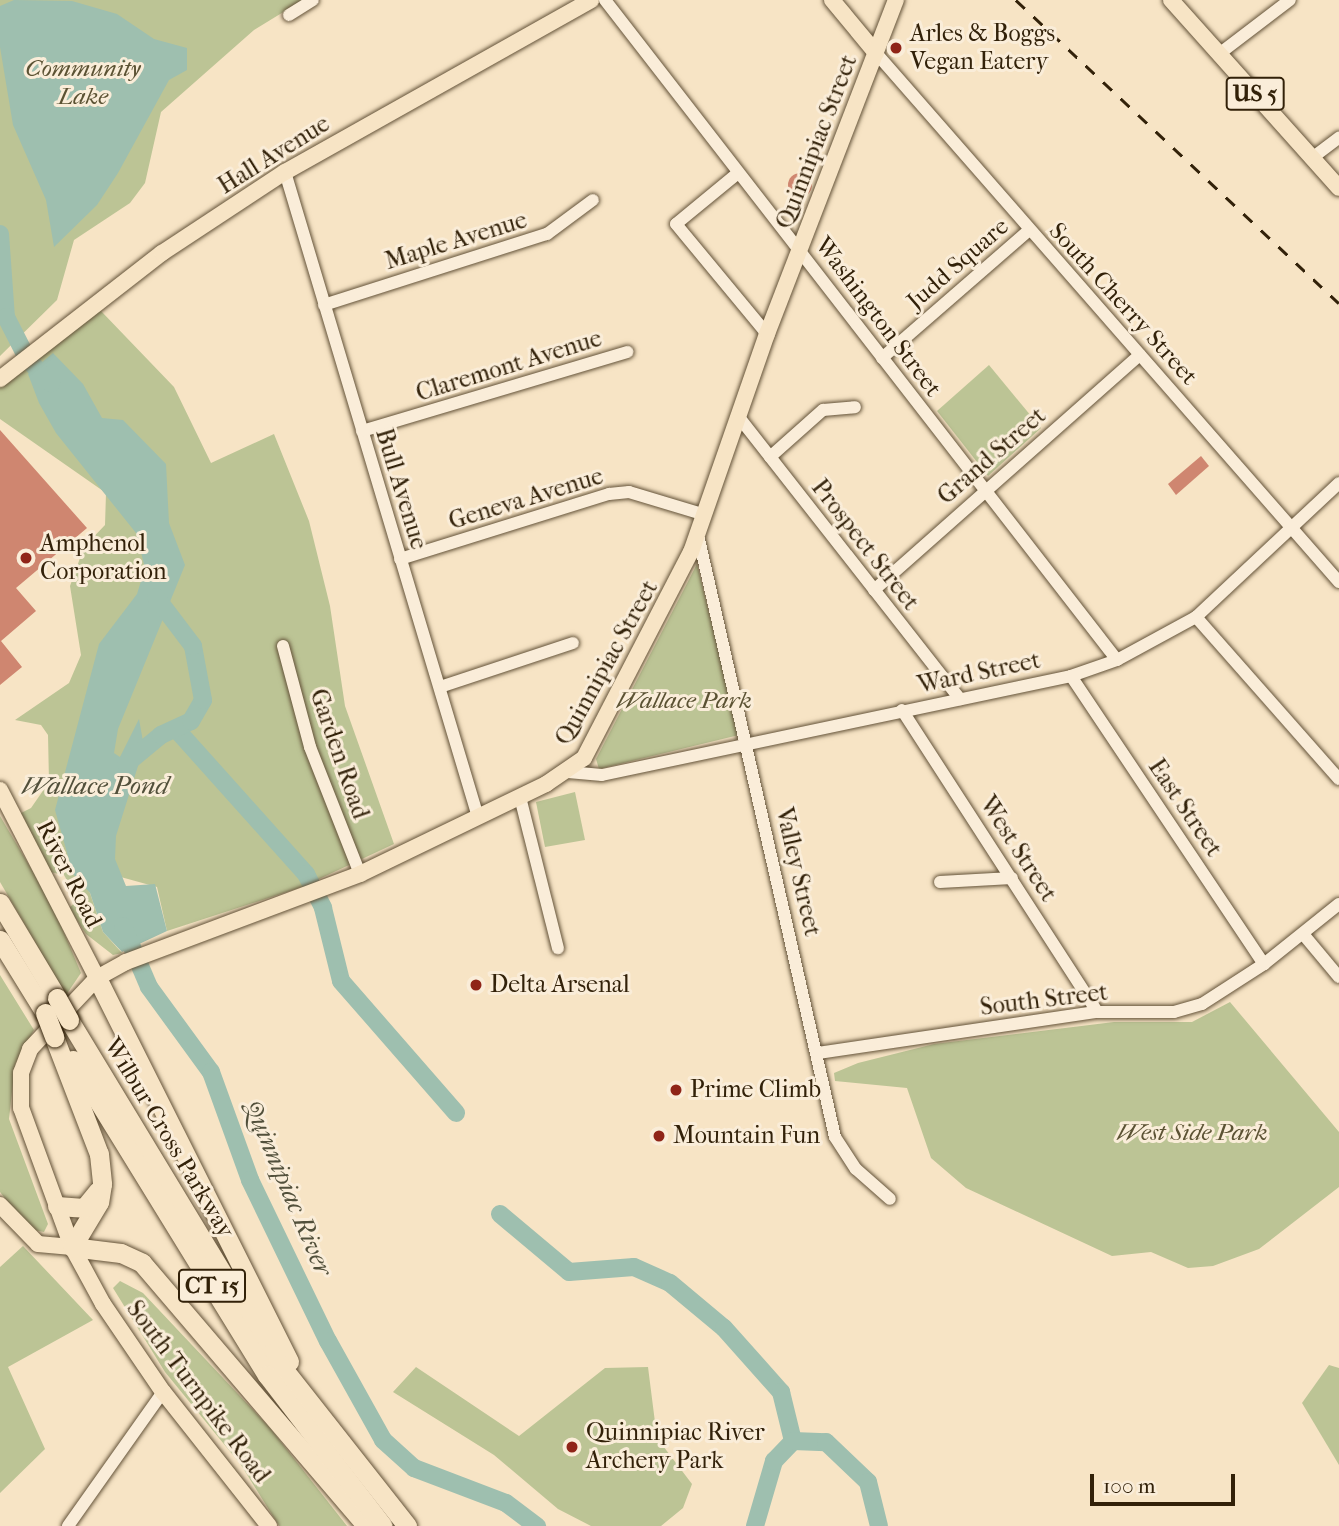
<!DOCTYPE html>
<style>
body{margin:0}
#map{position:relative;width:1339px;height:1526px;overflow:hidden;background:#f7e4c5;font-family:"IM FELL French Canon",serif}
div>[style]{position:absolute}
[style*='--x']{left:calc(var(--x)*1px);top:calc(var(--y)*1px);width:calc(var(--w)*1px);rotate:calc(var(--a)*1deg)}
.green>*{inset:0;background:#bcc495}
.water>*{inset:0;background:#9ebfaf}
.river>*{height:18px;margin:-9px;padding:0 9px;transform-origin:9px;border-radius:9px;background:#9ebfaf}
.building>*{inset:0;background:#cf8670}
.round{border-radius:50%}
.roads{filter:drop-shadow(0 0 2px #635238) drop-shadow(0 0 2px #635238)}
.minor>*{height:12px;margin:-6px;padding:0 6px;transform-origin:6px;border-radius:6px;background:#faedd9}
.major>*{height:16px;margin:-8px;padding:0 8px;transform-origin:8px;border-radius:8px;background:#f7e4c5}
.highway>*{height:19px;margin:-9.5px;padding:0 9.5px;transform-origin:9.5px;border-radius:9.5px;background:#f7e4c5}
.rail>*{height:2.5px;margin-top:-1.25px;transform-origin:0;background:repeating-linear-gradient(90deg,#322109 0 12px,transparent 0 24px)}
.bridges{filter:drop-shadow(0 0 2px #322109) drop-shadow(0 0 2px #322109)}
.highway-bridge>*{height:19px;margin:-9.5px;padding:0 9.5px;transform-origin:9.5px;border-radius:9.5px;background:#f7e4c5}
.dots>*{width:19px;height:19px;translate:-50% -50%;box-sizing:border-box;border:4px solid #faedd9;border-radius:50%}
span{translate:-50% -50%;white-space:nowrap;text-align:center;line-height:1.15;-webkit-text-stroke:6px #faedd9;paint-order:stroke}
.shield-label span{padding:2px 5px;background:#faedd9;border:2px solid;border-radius:5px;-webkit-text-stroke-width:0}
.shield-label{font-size:23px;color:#322109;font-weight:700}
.poi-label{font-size:24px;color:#322109}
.left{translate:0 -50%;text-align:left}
.park-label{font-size:24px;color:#5b5233;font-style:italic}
.street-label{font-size:24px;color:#322109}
.water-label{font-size:26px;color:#52503b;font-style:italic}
.scale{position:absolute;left:1090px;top:1474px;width:145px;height:32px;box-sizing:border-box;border:4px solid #322109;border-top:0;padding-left:9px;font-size:21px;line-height:24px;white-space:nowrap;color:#322109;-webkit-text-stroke:5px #faedd9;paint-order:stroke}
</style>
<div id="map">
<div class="green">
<i style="clip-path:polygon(0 0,303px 0,254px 30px,161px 112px,145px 183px,130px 203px,74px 240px,57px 300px,0 356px)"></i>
<i style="clip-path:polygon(101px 311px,174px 387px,211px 463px,274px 434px,309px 521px,330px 606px,345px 706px,394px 844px,302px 887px,167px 931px,157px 887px,70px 863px,90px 893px,103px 932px,122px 953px,113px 955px,86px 934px,69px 908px,78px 900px,64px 875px,50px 872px,19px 814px,31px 808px,49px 782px,48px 735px,41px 725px,15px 720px,69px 683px,81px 655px,70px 586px,84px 547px,105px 525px,106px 493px,0 419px,0 385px,82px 318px)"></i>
<i style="clip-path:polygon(989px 365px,1041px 428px,988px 476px,937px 411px)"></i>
<i style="clip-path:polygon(697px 564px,739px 735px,599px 769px,596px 759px)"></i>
<i style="clip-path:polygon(575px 792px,585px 840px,545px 847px,536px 802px)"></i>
<i style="clip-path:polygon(0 816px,52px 904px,81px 973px,66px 995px,0 882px)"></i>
<i style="clip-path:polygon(0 975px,34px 1030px,15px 1064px,9px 1119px,48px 1224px,44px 1232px,29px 1229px,0 1192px)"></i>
<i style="clip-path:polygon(1230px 1002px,1339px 1132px,1339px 1187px,1259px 1249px,1213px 1266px,1188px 1268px,1151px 1252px,1112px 1256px,966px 1188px,931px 1158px,907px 1088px,835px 1081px,834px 1073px,858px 1063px,934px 1044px,1114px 1022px,1192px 1022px)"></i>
<i style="clip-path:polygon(23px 1246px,93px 1320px,8px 1367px,45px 1449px,0 1493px,0 1267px)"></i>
<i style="clip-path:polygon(120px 1281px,143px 1293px,270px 1428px,347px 1526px,279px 1526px,241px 1465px,165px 1372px,113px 1288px)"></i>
<i style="clip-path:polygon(1329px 1365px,1339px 1368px,1339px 1465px,1302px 1403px)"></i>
<i style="clip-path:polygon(416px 1367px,519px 1436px,605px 1368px,648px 1367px,657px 1438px,692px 1484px,683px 1508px,661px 1526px,591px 1526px,558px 1509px,494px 1455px,393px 1392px)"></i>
</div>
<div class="water">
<i style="clip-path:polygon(14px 0,72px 1px,117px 14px,154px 39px,187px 48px,187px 70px,169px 80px,118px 173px,97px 205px,54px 247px,46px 200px,13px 125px,0 47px,0 6px)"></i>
<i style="clip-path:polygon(53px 353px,83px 384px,102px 418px,123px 420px,166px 464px,169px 523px,185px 565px,118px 729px,114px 753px,120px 757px,139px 719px,144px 747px,116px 836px,115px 859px,126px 886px,155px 884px,167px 931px,122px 952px,103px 932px,90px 893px,73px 874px,55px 810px,99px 644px,137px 594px,145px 568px,136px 533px,56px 433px,39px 403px,28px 374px)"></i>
</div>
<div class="river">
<i style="--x:0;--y:234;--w:83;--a:85.9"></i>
<i style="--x:6;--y:317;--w:48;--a:62.9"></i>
<i style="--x:28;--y:360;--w:33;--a:45"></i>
<i style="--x:176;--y:729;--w:195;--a:48.1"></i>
<i style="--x:306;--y:874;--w:38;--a:63"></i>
<i style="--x:323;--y:908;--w:75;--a:76.1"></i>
<i style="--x:341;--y:981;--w:175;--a:48.9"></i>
<i style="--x:126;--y:764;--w:45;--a:-39.6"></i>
<i style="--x:161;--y:735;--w:33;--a:-25"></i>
<i style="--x:191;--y:721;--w:24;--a:-60"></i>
<i style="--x:203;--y:700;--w:55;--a:-100.5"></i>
<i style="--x:193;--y:646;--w:61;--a:-127.1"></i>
<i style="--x:123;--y:926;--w:66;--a:66.9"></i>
<i style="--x:149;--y:987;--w:105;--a:53.9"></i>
<i style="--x:211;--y:1072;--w:115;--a:70.1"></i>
<i style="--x:250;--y:1180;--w:179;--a:64.2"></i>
<i style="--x:328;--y:1341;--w:113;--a:60.9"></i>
<i style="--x:383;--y:1440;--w:42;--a:42.1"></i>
<i style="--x:414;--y:1468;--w:98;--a:20.8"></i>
<i style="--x:506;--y:1503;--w:39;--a:37"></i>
<i style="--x:500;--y:1214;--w:90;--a:40"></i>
<i style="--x:569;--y:1272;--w:65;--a:-4.4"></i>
<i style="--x:634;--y:1267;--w:39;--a:24"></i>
<i style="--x:670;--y:1283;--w:70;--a:39.8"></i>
<i style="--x:724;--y:1328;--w:86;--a:48.3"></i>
<i style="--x:781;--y:1392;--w:50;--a:76.2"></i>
<i style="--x:755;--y:1526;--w:68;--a:-73.7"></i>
<i style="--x:774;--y:1461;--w:28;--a:-46"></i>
<i style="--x:793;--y:1441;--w:33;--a:2"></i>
<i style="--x:826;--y:1442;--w:58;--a:43.6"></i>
<i style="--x:868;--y:1482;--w:45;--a:76"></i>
</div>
<div class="building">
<i class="round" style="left:788px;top:173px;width:24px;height:24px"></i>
<i style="clip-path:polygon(0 430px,87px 528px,16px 588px,36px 611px,1px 641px,22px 667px,0 685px)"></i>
<i style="clip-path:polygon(1201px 456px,1209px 466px,1176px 495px,1168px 484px)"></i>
</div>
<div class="roads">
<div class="minor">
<i style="--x:605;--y:0;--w:835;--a:52.2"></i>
<i style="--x:289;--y:15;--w:28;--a:-32"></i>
<i style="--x:876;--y:53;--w:703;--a:48.81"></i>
<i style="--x:1219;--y:54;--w:89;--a:-37.3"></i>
<i style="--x:1312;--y:158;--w:34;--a:-37"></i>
<i style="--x:285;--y:172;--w:673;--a:73.34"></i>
<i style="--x:738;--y:173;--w:80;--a:140.6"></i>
<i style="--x:676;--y:224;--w:143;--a:50.4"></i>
<i style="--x:324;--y:305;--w:234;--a:-17.7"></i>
<i style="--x:547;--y:234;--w:57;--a:-36.5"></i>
<i style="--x:882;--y:358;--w:195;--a:-41"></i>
<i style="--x:738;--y:416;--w:360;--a:51.9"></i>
<i style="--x:362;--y:431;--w:277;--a:-16.6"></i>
<i style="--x:770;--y:457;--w:71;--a:-41.6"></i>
<i style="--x:823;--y:410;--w:32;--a:-5"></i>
<i style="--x:698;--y:535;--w:617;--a:77.18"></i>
<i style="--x:835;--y:1137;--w:38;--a:57"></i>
<i style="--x:856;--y:1169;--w:45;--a:41.4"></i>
<i style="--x:400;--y:559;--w:219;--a:-17.3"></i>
<i style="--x:609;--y:494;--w:20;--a:-6"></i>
<i style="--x:629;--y:492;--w:79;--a:16.8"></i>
<i style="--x:874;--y:590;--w:355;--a:-41.5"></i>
<i style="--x:1196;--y:617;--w:216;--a:48.6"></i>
<i style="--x:283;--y:646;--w:105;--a:75"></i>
<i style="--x:310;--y:747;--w:136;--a:68.5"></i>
<i style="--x:1071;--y:676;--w:347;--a:56.2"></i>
<i style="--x:440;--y:687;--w:140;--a:-18.3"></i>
<i style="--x:902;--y:710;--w:359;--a:57.1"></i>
<i style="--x:568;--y:772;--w:34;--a:5"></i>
<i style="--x:602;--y:775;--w:479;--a:-11.9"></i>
<i style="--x:1071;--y:676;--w:49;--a:-19.2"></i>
<i style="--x:1117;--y:660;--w:90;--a:-28.6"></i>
<i style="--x:1196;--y:617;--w:196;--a:-43.1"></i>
<i style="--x:520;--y:797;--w:156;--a:75.9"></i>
<i style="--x:940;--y:882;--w:72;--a:-3.2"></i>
<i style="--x:1303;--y:934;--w:56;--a:50.1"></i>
<i style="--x:818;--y:1053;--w:282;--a:-8.4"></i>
<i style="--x:1097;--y:1012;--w:77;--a:0"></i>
<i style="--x:1174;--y:1012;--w:29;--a:-16"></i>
<i style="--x:1202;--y:1004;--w:74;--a:-32.8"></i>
<i style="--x:1264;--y:964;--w:96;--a:-38.7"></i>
<i style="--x:68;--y:1526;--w:164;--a:-54.7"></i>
</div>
<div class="major">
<i style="--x:832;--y:0;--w:69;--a:50.3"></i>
<i style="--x:1171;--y:0;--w:252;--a:48.2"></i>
<i style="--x:0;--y:379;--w:205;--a:-37.9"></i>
<i style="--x:162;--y:253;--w:147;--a:-33.4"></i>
<i style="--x:285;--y:172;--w:351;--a:-29.3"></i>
<i style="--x:0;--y:790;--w:212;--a:62.7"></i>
<i style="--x:0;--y:1205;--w:54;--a:45.7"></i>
<i style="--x:38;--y:1244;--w:34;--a:5"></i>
<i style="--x:269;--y:1526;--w:171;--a:-128.3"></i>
<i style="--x:163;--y:1392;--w:107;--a:-124.3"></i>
<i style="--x:103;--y:1304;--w:65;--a:-118.5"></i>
<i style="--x:72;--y:1247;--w:148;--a:-110.1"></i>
<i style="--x:21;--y:1108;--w:35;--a:-90"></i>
<i style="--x:21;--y:1073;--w:26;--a:-69"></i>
<i style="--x:30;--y:1049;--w:98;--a:-46.7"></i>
<i style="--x:97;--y:978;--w:33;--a:-29"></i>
<i style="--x:126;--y:962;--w:250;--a:-20.6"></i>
<i style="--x:360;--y:874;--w:207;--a:-25.8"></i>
<i style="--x:546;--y:784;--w:46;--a:-34.4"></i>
<i style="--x:584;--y:758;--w:232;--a:-62.6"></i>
<i style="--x:691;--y:552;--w:231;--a:-70.8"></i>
<i style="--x:767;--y:334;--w:358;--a:-68.9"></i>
</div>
<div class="highway">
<i style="--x:0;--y:903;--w:111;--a:59"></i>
<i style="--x:0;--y:940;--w:86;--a:58.3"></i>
<i style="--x:97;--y:978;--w:429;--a:63.4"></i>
<i style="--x:69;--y:1020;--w:389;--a:58.8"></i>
<i style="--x:271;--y:1353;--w:220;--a:51.8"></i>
<i style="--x:54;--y:1037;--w:125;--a:69"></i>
<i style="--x:99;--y:1154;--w:30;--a:84"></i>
<i style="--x:102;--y:1184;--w:18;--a:99"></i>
<i style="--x:99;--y:1202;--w:52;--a:121"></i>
<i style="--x:72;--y:1247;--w:49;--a:7"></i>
<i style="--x:121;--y:1253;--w:23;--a:25"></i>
<i style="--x:142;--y:1263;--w:346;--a:49.5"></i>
<i style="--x:73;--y:1060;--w:370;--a:58.4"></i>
<i style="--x:267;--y:1375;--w:190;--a:52.5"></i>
<i style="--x:57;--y:1206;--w:27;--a:4"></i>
<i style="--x:84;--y:1208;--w:22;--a:-51"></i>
</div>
</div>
<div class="rail">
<i style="--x:1016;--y:0;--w:443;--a:43.2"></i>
</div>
<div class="bridges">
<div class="highway-bridge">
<i style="--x:57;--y:998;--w:25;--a:61"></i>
<i style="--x:45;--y:1013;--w:26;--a:69"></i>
</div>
</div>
<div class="dots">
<i style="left:896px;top:48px;background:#8f2418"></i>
<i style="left:26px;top:558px;background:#8f2418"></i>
<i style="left:476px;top:985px;background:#8f2418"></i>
<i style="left:676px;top:1090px;background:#8f2418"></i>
<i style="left:659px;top:1136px;background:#8f2418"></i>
<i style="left:572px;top:1447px;background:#8f2418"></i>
</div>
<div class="shield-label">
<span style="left:1255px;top:94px">US 5</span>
<span style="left:212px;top:1286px">CT 15</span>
</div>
<div class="poi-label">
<span class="left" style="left:910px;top:48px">Arles &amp; Boggs<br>Vegan Eatery</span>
<span class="left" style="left:40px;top:558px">Amphenol<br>Corporation</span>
<span class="left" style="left:490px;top:985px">Delta Arsenal</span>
<span class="left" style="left:690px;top:1090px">Prime Climb</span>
<span class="left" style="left:673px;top:1136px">Mountain Fun</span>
<span class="left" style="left:586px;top:1447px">Quinnipiac River<br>Archery Park</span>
</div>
<div class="park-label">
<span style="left:83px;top:83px">Community<br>Lake</span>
<span style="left:684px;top:701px">Wallace Park</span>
<span style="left:1192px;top:1133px">West Side Park</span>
</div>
<div class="street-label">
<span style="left:817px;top:142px;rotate:-69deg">Quinnipiac Street</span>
<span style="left:274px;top:155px;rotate:-32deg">Hall Avenue</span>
<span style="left:456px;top:241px;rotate:-17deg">Maple Avenue</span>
<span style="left:958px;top:264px;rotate:-41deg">Judd Square</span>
<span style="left:1123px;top:304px;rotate:48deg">South Cherry Street</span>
<span style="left:878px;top:317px;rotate:53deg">Washington Street</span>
<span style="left:509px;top:366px;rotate:-17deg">Claremont Avenue</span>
<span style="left:992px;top:456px;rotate:-41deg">Grand Street</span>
<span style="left:401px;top:489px;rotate:73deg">Bull Avenue</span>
<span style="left:526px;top:499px;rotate:-17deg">Geneva Avenue</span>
<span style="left:865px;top:545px;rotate:52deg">Prospect Street</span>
<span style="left:607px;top:663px;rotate:-61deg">Quinnipiac Street</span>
<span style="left:979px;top:673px;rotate:-12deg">Ward Street</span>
<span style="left:339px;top:754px;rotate:71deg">Garden Road</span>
<span style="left:1185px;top:808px;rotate:56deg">East Street</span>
<span style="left:1018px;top:849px;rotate:57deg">West Street</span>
<span style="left:798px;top:872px;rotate:77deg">Valley Street</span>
<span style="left:69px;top:874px;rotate:63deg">River Road</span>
<span style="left:1044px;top:1000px;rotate:-7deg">South Street</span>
<span style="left:169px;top:1138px;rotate:59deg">Wilbur Cross Parkway</span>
<span style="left:198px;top:1392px;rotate:53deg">South Turnpike Road</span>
</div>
<div class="water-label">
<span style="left:95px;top:786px">Wallace Pond</span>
<span style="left:288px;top:1188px;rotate:67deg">Quinnipiac River</span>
</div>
<div class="scale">100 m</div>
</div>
